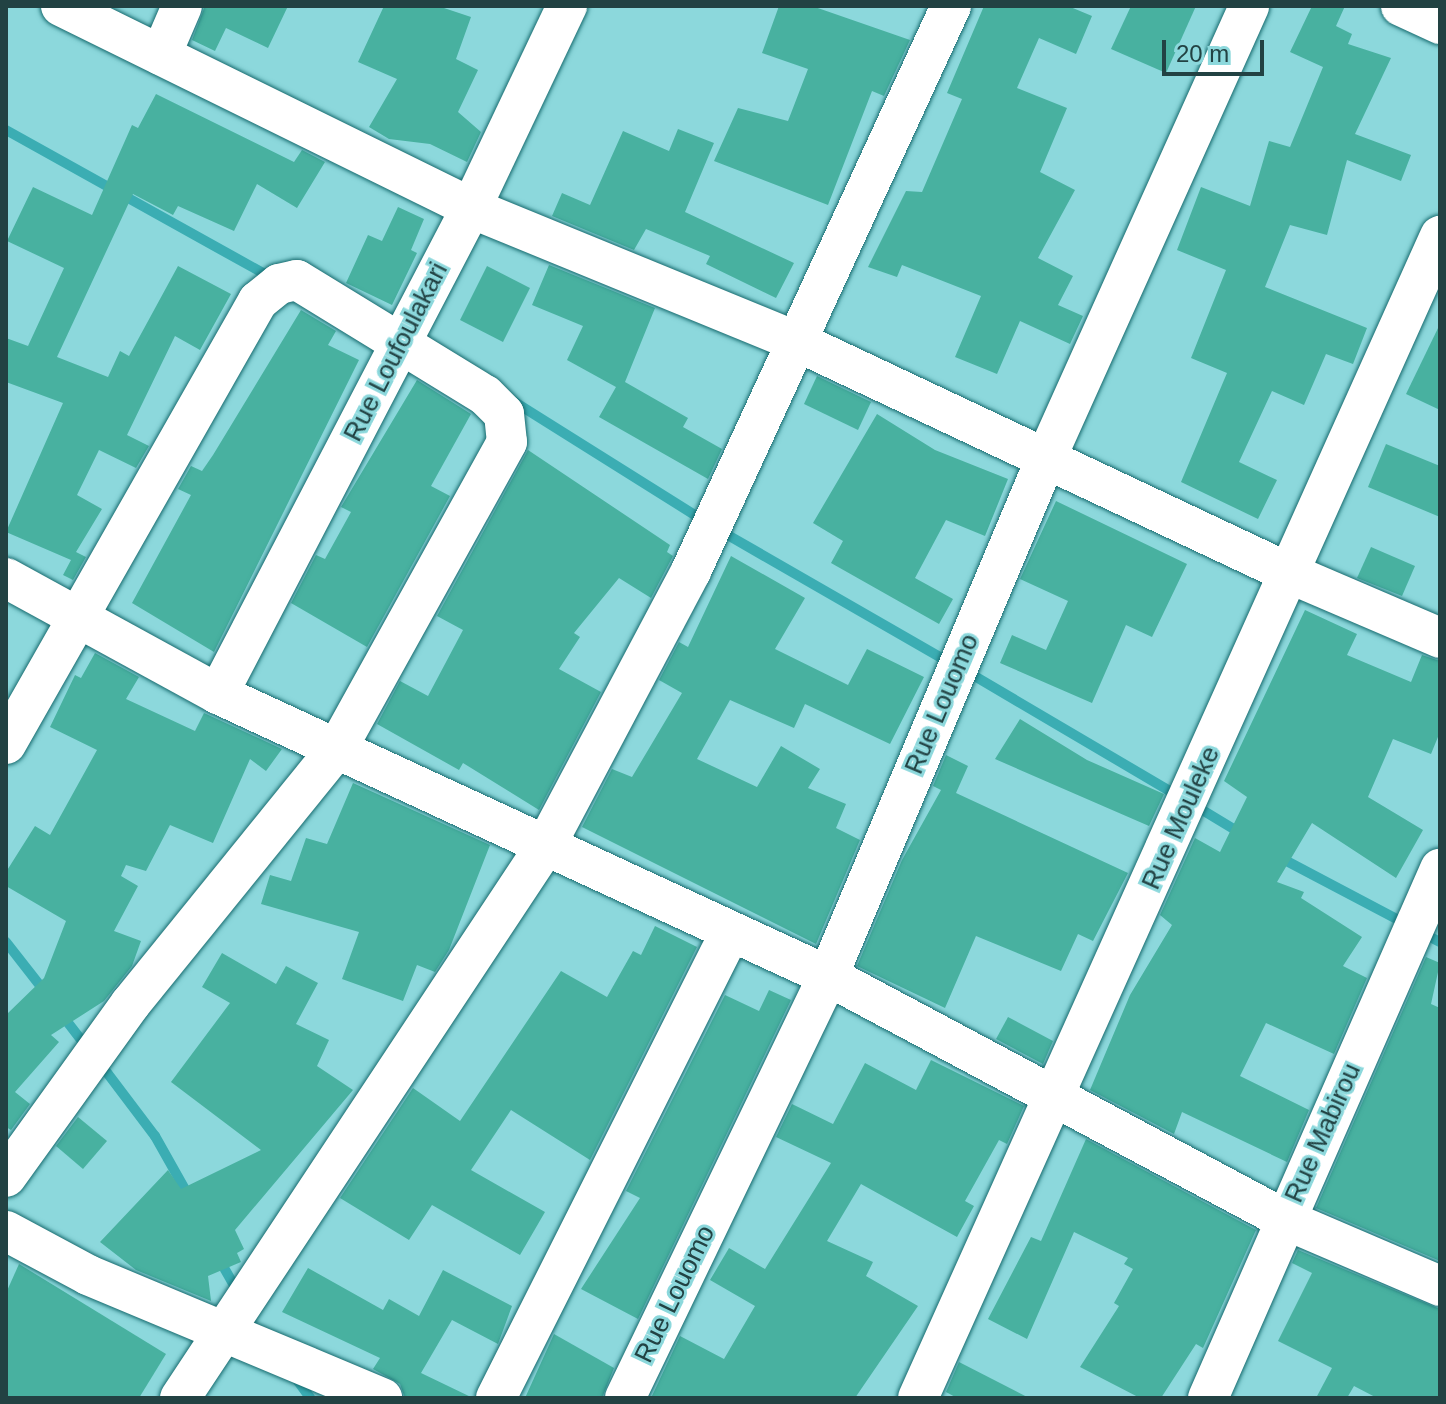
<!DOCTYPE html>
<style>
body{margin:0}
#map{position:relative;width:1446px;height:1404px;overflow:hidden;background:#8cd8dc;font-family:Helvetica,sans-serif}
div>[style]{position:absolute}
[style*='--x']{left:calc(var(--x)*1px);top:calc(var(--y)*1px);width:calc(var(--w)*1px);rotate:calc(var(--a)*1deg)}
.stream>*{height:10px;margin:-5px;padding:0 5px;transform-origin:5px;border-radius:5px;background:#3badb3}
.building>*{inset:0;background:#48b1a0}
.roads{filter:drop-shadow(0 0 2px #166a6e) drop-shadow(0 0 2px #166a6e)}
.minor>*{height:40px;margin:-20px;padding:0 20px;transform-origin:20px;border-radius:20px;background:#fff}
span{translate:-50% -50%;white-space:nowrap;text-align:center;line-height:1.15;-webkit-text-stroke:6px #8cd8dc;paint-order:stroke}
.street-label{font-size:26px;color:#224243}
.frame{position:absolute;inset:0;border:8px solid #224243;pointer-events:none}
.scale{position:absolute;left:1162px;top:40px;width:102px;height:36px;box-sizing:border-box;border:4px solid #224243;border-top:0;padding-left:10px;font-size:24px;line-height:28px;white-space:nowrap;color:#224243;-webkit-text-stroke:6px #8cd8dc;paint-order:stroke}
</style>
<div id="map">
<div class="stream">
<i style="--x:6;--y:130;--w:304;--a:29.1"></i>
<i style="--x:513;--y:401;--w:228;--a:32.1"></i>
<i style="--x:719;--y:530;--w:269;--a:29.9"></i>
<i style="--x:966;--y:671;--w:248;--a:30.5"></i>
<i style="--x:1194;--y:805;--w:56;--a:31.1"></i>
<i style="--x:1279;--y:857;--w:144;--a:27.8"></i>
<i style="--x:1421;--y:932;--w:21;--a:28"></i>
<i style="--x:6;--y:942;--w:63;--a:52"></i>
<i style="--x:62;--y:1015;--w:44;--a:52.4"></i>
<i style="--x:99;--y:1062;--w:93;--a:52.9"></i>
<i style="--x:155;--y:1136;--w:71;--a:60.6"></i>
<i style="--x:219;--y:1259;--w:40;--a:60.3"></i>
<i style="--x:295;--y:1377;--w:26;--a:54"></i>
</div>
<div class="building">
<i style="clip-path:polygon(205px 6px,288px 6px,268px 48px,226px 28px,215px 51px,192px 40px)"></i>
<i style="clip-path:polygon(384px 6px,438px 6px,471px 17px,456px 59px,478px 70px,458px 112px,481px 132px,467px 162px,430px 144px,389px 139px,369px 127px,397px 79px,358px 62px)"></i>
<i style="clip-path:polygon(779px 6px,812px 6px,910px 40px,884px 96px,872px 91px,828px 205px,714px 161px,738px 108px,788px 121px,808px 69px,762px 53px)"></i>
<i style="clip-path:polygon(984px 6px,1068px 6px,1092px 16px,1076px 54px,1039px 38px,1017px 88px,1067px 108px,1040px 172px,1075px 190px,1038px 258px,1073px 276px,1058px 305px,1083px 316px,1070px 344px,1020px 321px,997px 374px,955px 357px,981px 296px,902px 265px,897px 277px,868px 267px,906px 191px,922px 192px,962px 99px,947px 93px)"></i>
<i style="clip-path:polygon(1131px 6px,1196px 6px,1166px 73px,1111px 49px)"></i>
<i style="clip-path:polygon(1312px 6px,1345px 6px,1336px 26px,1352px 34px,1348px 44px,1391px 58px,1355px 134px,1411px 155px,1401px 181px,1347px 160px,1327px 235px,1290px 225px,1265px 287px,1367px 328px,1353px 364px,1326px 354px,1304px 405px,1272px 391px,1239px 462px,1277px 480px,1258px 519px,1181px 482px,1227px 373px,1191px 358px,1226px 270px,1177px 250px,1201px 187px,1250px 206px,1269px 141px,1290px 147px,1323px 67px,1290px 52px)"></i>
<i style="clip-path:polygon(156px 94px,294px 162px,302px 150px,325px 162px,297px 208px,257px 184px,234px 231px,178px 206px,173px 215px,133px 194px,57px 357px,108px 377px,120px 351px,129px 356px,178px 266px,231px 294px,200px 350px,175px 336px,127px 435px,149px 446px,136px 468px,99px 450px,77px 495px,102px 509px,76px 552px,86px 557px,73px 580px,63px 575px,71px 560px,6px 532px,63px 403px,6px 382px,6px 338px,28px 346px,64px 268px,7px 241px,33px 187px,92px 215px,132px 125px,138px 128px)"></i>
<i style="clip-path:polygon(678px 129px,714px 143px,685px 212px,794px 263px,776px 298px,706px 264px,710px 256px,646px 229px,634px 250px,552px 216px,562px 193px,590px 205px,623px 131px,669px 151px)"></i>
<i style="clip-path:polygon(398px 207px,424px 219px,411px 250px,417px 253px,392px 305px,346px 283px,368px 235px,382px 241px)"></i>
<i style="clip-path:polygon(549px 265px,655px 308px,625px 382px,688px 418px,683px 427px,722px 449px,708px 479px,599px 417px,616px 387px,567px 360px,583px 326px,532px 305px)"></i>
<i style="clip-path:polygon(487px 266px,530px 288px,503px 342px,460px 320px)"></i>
<i style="clip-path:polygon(301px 310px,336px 331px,328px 345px,359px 360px,214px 652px,132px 603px,191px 495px,178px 489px,191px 466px,202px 471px,213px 455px)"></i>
<i style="clip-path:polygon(1440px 324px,1440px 410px,1406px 394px)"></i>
<i style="clip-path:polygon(817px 376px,871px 402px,858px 430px,804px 404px)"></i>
<i style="clip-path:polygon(417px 380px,471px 414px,431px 486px,450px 496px,367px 647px,291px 603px,316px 555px,325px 559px,351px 512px,341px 507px)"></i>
<i style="clip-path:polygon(877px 414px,935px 450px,1008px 479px,985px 536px,946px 520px,915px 578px,953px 599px,939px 624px,831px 563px,843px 541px,813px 523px)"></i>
<i style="clip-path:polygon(1386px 444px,1440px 466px,1440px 517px,1368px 487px)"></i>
<i style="clip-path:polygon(528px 450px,670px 545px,667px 552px,673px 556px,651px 598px,619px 578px,574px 633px,580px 637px,559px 669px,601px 692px,539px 810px,463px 763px,459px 770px,377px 724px,400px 681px,428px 696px,463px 630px,437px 616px)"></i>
<i style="clip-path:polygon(1056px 501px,1187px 564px,1152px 637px,1126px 625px,1092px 703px,1000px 663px,1012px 635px,1046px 650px,1068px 601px,1020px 579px)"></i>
<i style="clip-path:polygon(1371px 547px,1415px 566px,1402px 596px,1357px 578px)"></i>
<i style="clip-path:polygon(731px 556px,805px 598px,775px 649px,848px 685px,867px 649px,924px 677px,890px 744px,805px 704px,794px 728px,730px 700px,697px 759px,757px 787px,781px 746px,820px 769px,808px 788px,846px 804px,836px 828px,860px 840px,816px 944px,582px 827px,612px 769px,632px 777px,682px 693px,659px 680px,679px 642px,688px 647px)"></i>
<i style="clip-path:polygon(1305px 610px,1357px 634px,1347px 655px,1411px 682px,1422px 655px,1440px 661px,1440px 732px,1431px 754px,1393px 739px,1368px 797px,1423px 830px,1396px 878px,1312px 823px,1277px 882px,1304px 892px,1301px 898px,1362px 937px,1343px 966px,1367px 978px,1334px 1054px,1266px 1023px,1240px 1076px,1309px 1110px,1287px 1162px,1182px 1112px,1174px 1134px,1090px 1090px,1130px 995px,1172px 925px,1160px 915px,1195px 838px,1220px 852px,1247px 797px,1224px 781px)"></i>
<i style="clip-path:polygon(95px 653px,139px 677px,126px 699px,195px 731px,204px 713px,282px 749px,266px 771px,250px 759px,213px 843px,170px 825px,146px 871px,126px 865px,121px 876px,138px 886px,114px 931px,141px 941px,132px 966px,104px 1001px,51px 1035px,59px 1042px,15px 1092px,30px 1104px,11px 1130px,6px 1127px,6px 1015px,44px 978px,66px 921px,6px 886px,6px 872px,35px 826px,50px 835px,97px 750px,50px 727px,75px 675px,81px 678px)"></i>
<i style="clip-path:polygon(1020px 719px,1087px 760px,1164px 794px,1149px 826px,995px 759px)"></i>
<i style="clip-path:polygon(946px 755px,968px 766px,956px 793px,1128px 873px,1093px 941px,1078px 934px,1061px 971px,976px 936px,945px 1008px,857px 966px,902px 860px,941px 790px,933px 786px)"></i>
<i style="clip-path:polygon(353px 783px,490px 845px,449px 950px,435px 972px,417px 965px,403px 1001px,342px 979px,359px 932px,261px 904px,270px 875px,291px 881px,306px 838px,327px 844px)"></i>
<i style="clip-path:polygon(655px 926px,697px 947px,590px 1160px,511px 1110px,471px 1170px,545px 1212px,520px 1255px,432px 1205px,409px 1240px,340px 1198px,413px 1088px,460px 1121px,561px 971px,607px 997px,633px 951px,641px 955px)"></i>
<i style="clip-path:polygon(222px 953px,276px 984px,286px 966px,318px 983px,296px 1024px,329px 1040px,317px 1066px,353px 1090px,235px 1230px,244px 1249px,237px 1253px,241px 1262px,208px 1276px,211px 1301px,136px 1270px,100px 1242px,168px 1170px,181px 1189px,261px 1150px,171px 1082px,230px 1003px,202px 987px)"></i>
<i style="clip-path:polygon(1426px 957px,1440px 963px,1431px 1004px,1440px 1008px,1440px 1261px,1316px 1208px)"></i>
<i style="clip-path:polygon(769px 990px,791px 1000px,638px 1319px,581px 1289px,640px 1198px,626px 1191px,725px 995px,759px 1011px)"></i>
<i style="clip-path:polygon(1008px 1017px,1053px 1041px,1043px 1064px,996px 1039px)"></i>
<i style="clip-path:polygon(931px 1060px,1024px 1106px,1007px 1144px,999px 1140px,965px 1201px,974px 1206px,957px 1237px,861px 1184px,827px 1241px,873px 1262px,866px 1276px,918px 1306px,855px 1398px,651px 1398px,680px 1336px,724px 1359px,755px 1306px,710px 1280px,729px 1248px,765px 1269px,831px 1163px,776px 1137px,792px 1104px,833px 1124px,865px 1063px,916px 1090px)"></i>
<i style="clip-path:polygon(78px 1117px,107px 1141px,83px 1169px,56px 1146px)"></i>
<i style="clip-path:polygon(1086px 1139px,1256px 1230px,1203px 1348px,1196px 1344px,1161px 1398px,1140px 1398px,1080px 1367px,1119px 1306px,1114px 1303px,1133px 1269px,1124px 1264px,1128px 1258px,1074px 1232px,1027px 1339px,988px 1319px,1031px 1237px,1041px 1241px)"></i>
<i style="clip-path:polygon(1298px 1250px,1440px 1309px,1440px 1398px,1377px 1398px,1354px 1386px,1347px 1398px,1316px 1398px,1332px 1368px,1278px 1341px,1312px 1273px,1292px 1263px)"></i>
<i style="clip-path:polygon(19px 1264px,166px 1354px,139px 1398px,6px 1398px,6px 1293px)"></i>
<i style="clip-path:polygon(308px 1268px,383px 1310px,389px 1299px,419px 1316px,443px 1270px,512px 1306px,498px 1344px,452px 1320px,421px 1373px,473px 1398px,405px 1398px,400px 1384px,373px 1369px,380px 1358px,282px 1312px)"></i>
<i style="clip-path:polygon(554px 1334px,614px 1368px,602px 1398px,525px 1398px)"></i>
<i style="clip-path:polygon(959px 1362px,1029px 1398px,957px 1398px,946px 1392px)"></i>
</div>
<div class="roads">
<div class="minor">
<i style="--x:61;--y:6;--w:457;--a:26.2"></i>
<i style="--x:471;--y:208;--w:351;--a:22.3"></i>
<i style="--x:796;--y:341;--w:547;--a:25.21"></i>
<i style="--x:1291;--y:574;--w:162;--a:23.2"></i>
<i style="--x:1401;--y:6;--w:43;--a:24.8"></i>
<i style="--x:161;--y:55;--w:53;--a:-66.8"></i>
<i style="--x:6;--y:578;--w:242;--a:28.7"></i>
<i style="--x:218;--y:694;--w:672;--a:24.81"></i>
<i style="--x:828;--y:976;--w:517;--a:28.05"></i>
<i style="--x:1284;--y:1219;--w:170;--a:23.2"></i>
<i style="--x:218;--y:694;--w:548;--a:-62.5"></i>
<i style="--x:471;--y:208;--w:224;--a:-64.6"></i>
<i style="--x:6;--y:744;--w:510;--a:-60.37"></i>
<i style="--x:258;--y:301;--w:27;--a:-39"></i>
<i style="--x:279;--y:284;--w:18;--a:-13"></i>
<i style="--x:297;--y:280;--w:220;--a:31.5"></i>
<i style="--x:485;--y:395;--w:27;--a:45"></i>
<i style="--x:504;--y:414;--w:28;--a:84"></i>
<i style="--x:507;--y:442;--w:352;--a:119"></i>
<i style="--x:336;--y:750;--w:326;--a:129"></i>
<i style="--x:131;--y:1003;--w:214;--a:125.7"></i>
<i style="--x:6;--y:1231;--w:93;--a:28.2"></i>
<i style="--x:88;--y:1275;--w:319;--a:22.7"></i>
<i style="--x:180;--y:1398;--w:663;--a:-56.5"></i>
<i style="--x:546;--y:845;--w:310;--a:-62.1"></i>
<i style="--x:691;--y:571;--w:622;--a:-65.29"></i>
<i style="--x:496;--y:1398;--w:521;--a:-63.29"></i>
<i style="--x:625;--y:1398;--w:468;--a:-64.3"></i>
<i style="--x:828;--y:976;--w:564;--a:-67.16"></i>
<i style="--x:1047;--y:456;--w:493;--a:-65.8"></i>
<i style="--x:918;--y:1398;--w:1274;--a:-65.81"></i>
<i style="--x:1208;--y:1398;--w:578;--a:-66.32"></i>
</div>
</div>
<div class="street-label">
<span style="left:396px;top:352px;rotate:-63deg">Rue Loufoulakari</span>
<span style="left:942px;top:704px;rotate:-67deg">Rue Louomo</span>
<span style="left:1181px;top:818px;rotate:-66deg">Rue Mouleke</span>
<span style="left:1323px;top:1133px;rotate:-66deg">Rue Mabirou</span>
<span style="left:675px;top:1294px;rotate:-64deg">Rue Louomo</span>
</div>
<div class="frame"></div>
<div class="scale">20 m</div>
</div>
